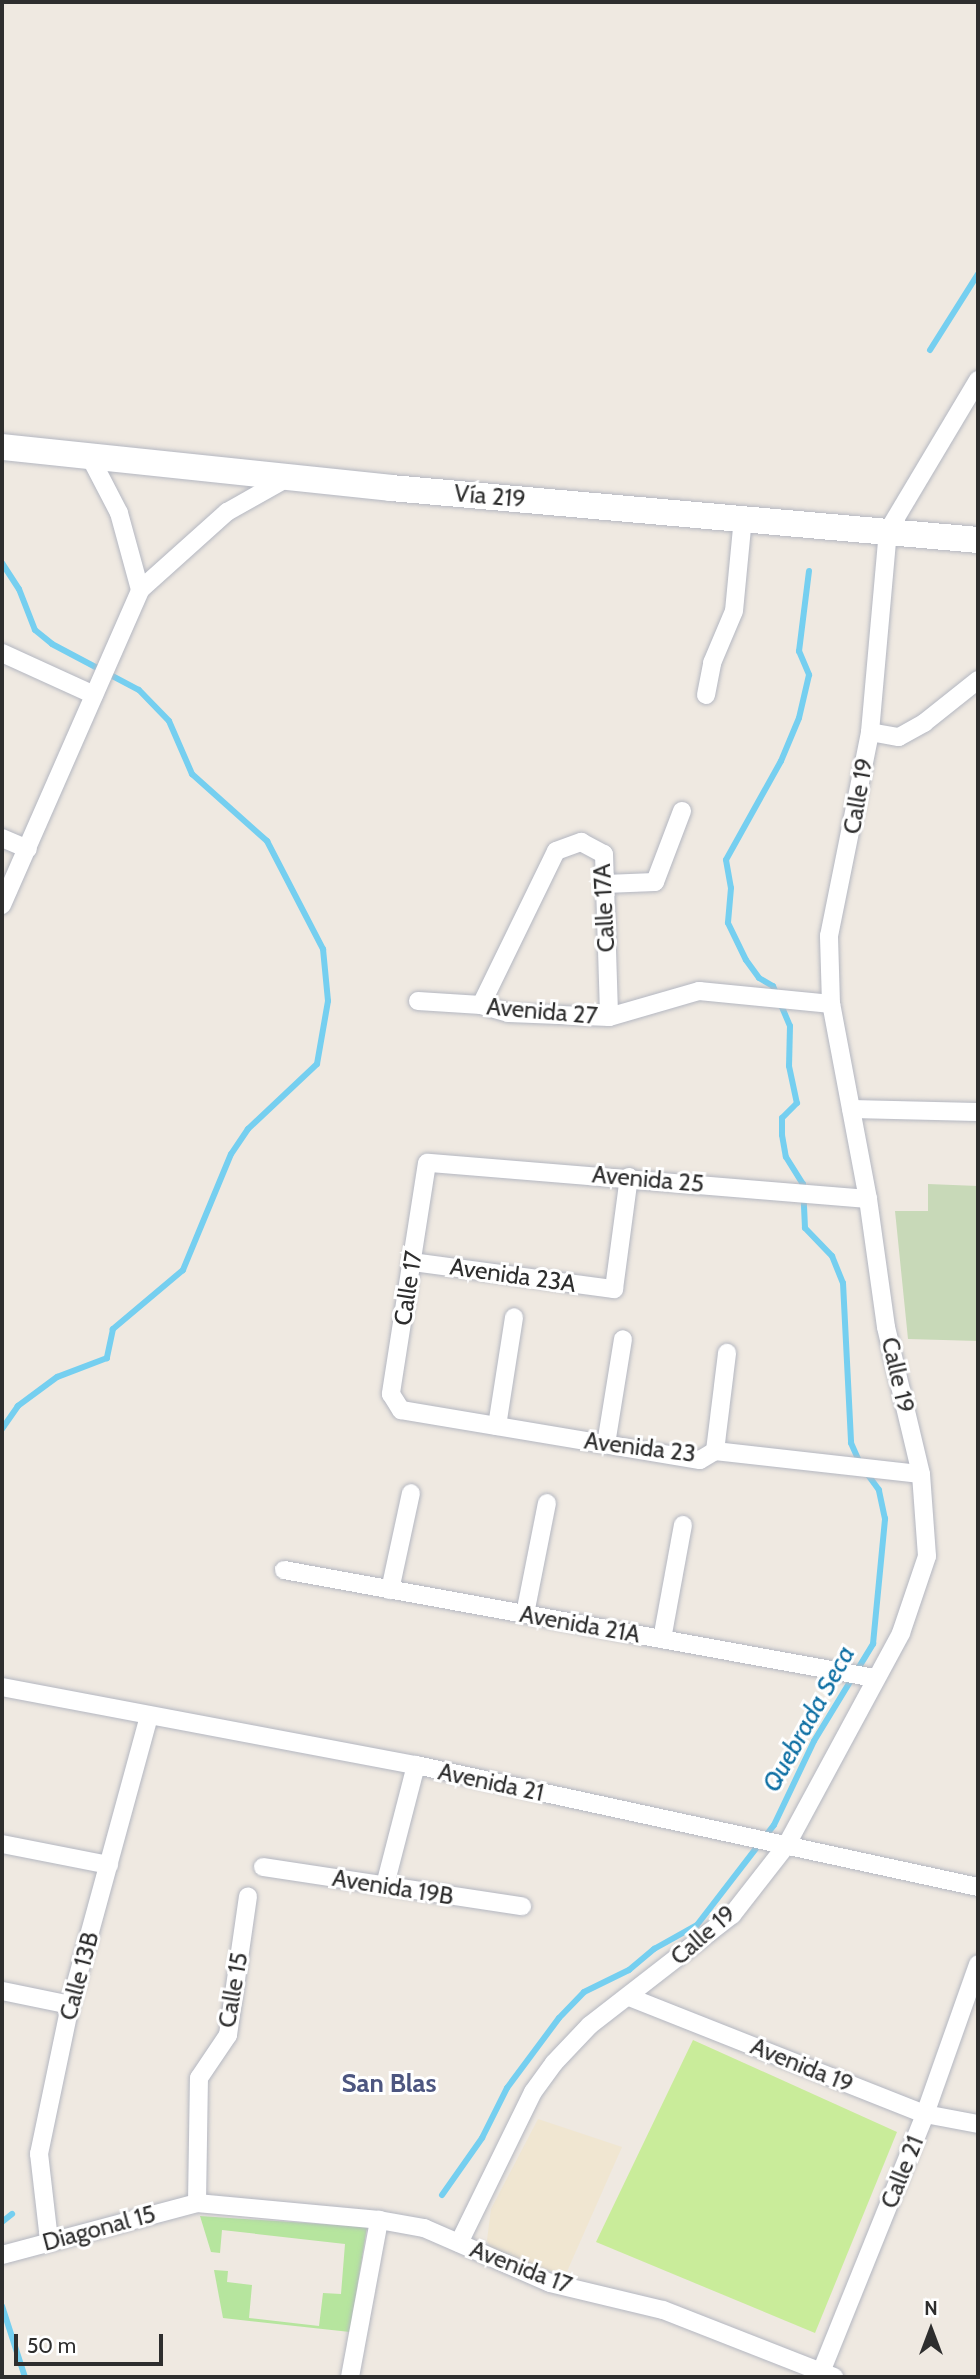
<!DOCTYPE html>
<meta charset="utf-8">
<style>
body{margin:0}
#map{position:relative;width:980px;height:2379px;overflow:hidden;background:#efe9e1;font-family:Cabin,sans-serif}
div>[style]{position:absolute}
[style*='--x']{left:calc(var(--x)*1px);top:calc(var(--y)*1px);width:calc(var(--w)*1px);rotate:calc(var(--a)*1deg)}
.education>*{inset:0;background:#f0e6d1}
.green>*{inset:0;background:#b6e59e}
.cemetery>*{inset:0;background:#c8d9b8}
.pitch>*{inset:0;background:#c9ec9a}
.stream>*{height:6px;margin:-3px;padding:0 3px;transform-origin:3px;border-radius:3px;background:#75cff0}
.roads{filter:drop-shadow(0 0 2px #b4b7c1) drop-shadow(0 0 2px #b4b7c1)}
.street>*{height:18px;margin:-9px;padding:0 9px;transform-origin:9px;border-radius:9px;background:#fff}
.secondary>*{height:26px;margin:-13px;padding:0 13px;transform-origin:13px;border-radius:13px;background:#fff}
span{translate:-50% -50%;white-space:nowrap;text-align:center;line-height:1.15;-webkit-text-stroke:6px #fff;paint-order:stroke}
.street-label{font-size:24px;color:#2e2e2e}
.water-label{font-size:26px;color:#0d6fa3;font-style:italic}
.neighbourhood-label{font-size:26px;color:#4d5680;font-weight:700}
.frame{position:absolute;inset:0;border:4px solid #2e2e2e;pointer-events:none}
.north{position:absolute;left:896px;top:2295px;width:70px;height:70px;-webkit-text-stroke:5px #fff;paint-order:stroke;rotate:0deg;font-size:19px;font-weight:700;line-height:28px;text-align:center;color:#2e2e2e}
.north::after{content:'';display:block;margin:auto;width:24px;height:32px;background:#2e2e2e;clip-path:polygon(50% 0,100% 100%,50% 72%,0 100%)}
.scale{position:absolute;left:14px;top:2334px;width:149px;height:32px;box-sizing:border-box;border:4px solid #2e2e2e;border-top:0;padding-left:9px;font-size:21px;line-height:24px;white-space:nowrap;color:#2e2e2e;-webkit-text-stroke:5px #fff;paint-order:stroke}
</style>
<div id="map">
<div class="education">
<i style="clip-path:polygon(538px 2119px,622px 2147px,565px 2276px,491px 2250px,487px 2240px,491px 2209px)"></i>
</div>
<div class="green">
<i style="clip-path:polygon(200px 2216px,367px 2227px,350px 2332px,223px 2318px,214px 2270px,228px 2271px,227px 2282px,252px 2285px,249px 2318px,319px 2326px,323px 2293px,341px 2294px,345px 2244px,222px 2230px,220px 2253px,211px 2252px)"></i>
</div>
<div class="cemetery">
<i style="clip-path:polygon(928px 1184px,978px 1186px,978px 1341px,908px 1339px,895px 1211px,928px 1211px)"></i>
</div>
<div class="pitch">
<i style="clip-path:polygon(693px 2040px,897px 2132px,815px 2333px,596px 2242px)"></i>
</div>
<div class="stream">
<i style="--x:930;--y:350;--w:90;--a:-57.7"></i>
<i style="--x:2;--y:563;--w:31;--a:57"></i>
<i style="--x:19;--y:589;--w:44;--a:68.7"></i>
<i style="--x:35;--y:630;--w:22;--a:39"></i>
<i style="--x:52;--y:644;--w:98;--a:27.9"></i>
<i style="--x:139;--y:690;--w:43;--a:45.9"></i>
<i style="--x:169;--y:721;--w:58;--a:66.5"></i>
<i style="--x:192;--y:774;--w:101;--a:41.8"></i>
<i style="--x:267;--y:841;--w:122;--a:62.6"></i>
<i style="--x:323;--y:949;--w:52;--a:84.5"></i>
<i style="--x:328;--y:1001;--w:64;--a:99.9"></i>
<i style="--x:317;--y:1064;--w:95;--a:136.7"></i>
<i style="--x:248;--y:1129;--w:30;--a:124"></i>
<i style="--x:231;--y:1154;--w:126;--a:112.5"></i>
<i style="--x:183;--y:1270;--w:92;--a:139.9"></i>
<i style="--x:113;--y:1329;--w:30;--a:102"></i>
<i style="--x:107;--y:1358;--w:53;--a:159.2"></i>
<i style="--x:57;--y:1377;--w:49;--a:143.4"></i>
<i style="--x:18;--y:1406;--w:28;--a:125"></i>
<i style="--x:809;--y:571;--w:81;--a:97.1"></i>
<i style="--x:799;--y:651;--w:26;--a:67"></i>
<i style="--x:809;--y:675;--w:44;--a:103.1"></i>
<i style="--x:799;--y:718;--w:47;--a:112.7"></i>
<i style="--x:781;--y:761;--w:113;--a:119.1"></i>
<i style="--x:726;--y:860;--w:28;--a:80"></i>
<i style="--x:731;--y:888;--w:35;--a:95"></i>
<i style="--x:728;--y:923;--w:41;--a:64.1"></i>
<i style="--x:746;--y:960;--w:22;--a:54"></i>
<i style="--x:759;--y:978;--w:16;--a:30"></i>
<i style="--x:773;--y:986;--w:43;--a:67"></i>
<i style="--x:790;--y:1026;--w:40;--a:91.4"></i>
<i style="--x:789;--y:1066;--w:38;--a:78"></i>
<i style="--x:797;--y:1103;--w:21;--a:135"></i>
<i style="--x:782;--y:1118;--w:17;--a:90"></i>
<i style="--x:782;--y:1135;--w:22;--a:80"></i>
<i style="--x:786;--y:1157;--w:32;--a:58"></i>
<i style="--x:803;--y:1184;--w:44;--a:87.4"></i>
<i style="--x:805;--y:1228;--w:39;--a:46"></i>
<i style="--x:832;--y:1256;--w:29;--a:68"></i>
<i style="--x:843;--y:1283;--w:160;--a:87.1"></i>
<i style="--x:851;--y:1443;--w:22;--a:66"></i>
<i style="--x:442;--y:2195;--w:70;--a:-54.9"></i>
<i style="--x:482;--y:2138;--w:56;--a:-63.4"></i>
<i style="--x:507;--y:2088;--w:87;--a:-53.4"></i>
<i style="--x:559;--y:2018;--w:36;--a:-46"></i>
<i style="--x:584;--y:1992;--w:50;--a:-26.1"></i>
<i style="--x:629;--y:1970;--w:33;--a:-40"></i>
<i style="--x:654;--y:1949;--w:49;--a:-29.2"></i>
<i style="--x:697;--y:1925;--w:126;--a:-52.4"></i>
<i style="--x:774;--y:1825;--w:93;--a:-64.5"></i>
<i style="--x:814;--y:1741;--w:114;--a:-58.7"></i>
<i style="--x:873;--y:1644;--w:126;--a:-84.5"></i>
<i style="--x:885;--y:1519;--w:30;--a:-102"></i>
<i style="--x:879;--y:1490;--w:22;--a:-126"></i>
<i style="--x:2;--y:2222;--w:13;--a:-39"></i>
<i style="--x:2;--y:2306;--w:75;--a:72.1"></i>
</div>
<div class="roads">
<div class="street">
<i style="--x:90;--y:457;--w:63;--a:62.6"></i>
<i style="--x:119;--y:513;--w:80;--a:74.7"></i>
<i style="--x:2;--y:653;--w:101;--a:24.5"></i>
<i style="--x:706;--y:695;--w:33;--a:-79"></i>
<i style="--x:712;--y:663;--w:56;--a:-67.1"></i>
<i style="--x:734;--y:611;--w:94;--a:-84.5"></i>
<i style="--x:870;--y:732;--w:29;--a:10"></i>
<i style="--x:899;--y:737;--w:29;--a:-29"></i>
<i style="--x:924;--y:723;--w:69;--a:-38.5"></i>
<i style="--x:2;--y:838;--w:28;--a:23"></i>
<i style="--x:605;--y:884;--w:50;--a:-2.3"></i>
<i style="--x:655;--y:882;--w:76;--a:-69.2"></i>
<i style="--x:2;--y:905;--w:344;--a:-66.3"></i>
<i style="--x:140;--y:590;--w:117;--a:-41.9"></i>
<i style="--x:227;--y:512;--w:71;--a:-29.4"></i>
<i style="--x:418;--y:1001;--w:63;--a:3.6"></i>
<i style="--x:481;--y:1005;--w:29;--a:16"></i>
<i style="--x:509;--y:1013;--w:100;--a:2.3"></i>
<i style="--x:609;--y:1017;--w:94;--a:-16.1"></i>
<i style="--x:699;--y:991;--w:133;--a:5.6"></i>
<i style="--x:481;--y:1005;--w:171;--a:-64"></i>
<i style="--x:556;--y:851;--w:27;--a:-20"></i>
<i style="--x:581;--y:842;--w:26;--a:28"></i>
<i style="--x:604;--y:854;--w:163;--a:88.2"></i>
<i style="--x:851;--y:1109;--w:127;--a:1.4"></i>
<i style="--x:868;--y:1199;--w:442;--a:-175.3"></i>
<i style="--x:427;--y:1163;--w:234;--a:98.9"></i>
<i style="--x:391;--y:1394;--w:19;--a:58"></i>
<i style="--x:401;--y:1410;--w:303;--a:9.5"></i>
<i style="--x:700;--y:1460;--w:17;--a:-31"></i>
<i style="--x:715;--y:1451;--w:207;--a:6.4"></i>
<i style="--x:413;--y:1262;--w:203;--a:7.7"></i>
<i style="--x:614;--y:1289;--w:113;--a:-82.4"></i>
<i style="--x:497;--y:1426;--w:110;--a:-81.1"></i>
<i style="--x:606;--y:1444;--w:106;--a:-80.8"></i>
<i style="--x:715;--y:1451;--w:99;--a:-83"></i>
<i style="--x:284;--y:1570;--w:601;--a:10.36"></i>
<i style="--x:390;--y:1590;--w:99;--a:-77.8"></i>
<i style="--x:525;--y:1614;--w:113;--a:-78.8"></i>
<i style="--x:662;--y:1639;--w:116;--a:-79.6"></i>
<i style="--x:2;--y:1687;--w:421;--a:10.7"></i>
<i style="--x:416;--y:1765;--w:575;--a:12.25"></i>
<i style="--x:2;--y:1844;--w:109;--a:11.1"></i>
<i style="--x:263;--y:1867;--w:262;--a:8.6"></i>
<i style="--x:385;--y:1885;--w:124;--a:-75.5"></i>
<i style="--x:2;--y:1991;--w:69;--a:11.6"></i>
<i style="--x:629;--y:1997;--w:318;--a:21.6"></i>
<i style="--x:925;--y:2114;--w:54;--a:10.7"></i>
<i style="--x:197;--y:2203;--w:125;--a:-89.1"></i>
<i style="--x:199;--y:2078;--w:52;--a:-56"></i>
<i style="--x:228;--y:2035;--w:140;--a:-81.8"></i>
<i style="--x:49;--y:2240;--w:87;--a:-96.6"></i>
<i style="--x:39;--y:2154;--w:152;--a:-78.2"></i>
<i style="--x:70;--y:2005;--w:299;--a:-74.7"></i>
<i style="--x:459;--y:2243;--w:168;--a:-63.9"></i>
<i style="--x:533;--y:2092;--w:36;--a:-54"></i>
<i style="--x:554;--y:2063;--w:52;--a:-46.5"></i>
<i style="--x:590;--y:2025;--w:180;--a:-37.8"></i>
<i style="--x:732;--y:1915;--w:88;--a:-52"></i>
<i style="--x:786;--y:1846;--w:242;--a:-61.6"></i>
<i style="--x:901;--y:1633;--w:81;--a:-71.3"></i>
<i style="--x:927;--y:1556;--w:82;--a:-94.2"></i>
<i style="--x:921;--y:1474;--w:151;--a:-103.4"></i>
<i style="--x:886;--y:1327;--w:129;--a:-98"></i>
<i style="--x:868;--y:1199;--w:198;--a:-100.7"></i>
<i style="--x:831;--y:1004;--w:68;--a:-91.7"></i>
<i style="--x:829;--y:936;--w:208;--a:-78.6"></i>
<i style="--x:870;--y:732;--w:202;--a:-84.9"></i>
<i style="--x:888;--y:531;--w:176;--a:-59.2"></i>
<i style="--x:2;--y:2255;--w:202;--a:-14.9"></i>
<i style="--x:197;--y:2203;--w:183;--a:5.3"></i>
<i style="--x:379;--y:2220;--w:46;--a:10.1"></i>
<i style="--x:424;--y:2228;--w:137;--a:23.6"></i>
<i style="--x:550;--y:2283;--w:116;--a:13.4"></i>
<i style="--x:663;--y:2310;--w:184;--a:21.4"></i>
<i style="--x:350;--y:2377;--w:160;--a:-79.5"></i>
<i style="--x:819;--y:2377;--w:284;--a:-68"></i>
<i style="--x:925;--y:2114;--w:159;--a:-70.5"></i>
</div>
<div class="secondary">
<i style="--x:2;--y:447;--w:391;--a:6"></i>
<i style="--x:391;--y:488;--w:589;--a:5.06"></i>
</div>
</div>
<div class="street-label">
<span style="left:490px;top:496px;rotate:5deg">Vía 219</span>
<span style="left:858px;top:796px;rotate:-80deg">Calle 19</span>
<span style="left:604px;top:908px;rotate:-93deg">Calle 17A</span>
<span style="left:542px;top:1011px;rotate:5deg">Avenida 27</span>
<span style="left:648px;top:1179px;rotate:5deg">Avenida 25</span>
<span style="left:513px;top:1275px;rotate:8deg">Avenida 23A</span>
<span style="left:408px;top:1288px;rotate:-81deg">Calle 17</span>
<span style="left:898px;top:1375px;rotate:77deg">Calle 19</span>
<span style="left:640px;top:1447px;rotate:7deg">Avenida 23</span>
<span style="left:580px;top:1624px;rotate:10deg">Avenida 21A</span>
<span style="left:491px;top:1782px;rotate:12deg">Avenida 21</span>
<span style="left:393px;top:1887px;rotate:9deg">Avenida 19B</span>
<span style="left:703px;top:1935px;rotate:-41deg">Calle 19</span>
<span style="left:79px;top:1976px;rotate:-75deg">Calle 13B</span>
<span style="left:233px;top:1990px;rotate:-80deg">Calle 15</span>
<span style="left:802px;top:2065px;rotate:22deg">Avenida 19</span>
<span style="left:902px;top:2172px;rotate:-68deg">Calle 21</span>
<span style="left:99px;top:2228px;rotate:-15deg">Diagonal 15</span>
<span style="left:521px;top:2267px;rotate:21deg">Avenida 17</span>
</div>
<div class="water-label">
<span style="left:809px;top:1719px;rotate:-61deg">Quebrada Seca</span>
</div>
<div class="neighbourhood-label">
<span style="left:389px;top:2084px">San Blas</span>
</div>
<div class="frame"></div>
<div class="north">N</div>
<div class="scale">50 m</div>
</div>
